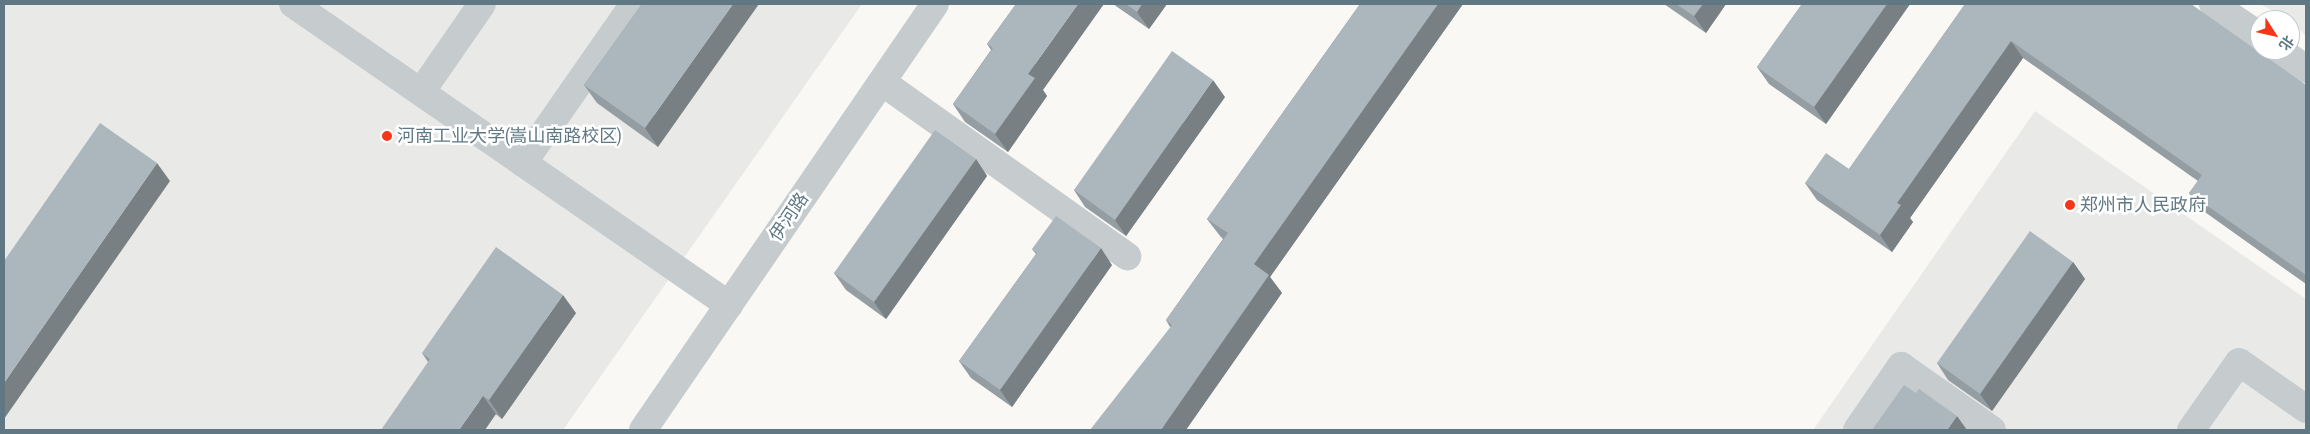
<!DOCTYPE html>
<meta charset="utf-8">
<style>
body{margin:0}
#map{position:relative;width:2310px;height:434px;overflow:hidden;background:#f9f8f5;font-family:"Asap Condensed","Noto Sans SC",sans-serif}
div>[style]{position:absolute}
[style*='--x']{left:calc(var(--x)*1px);top:calc(var(--y)*1px);width:calc(var(--w)*1px);rotate:calc(var(--a)*1deg)}
.built>*{inset:0;background:#e9eae8}
.minor>*{height:28px;margin:-14px;padding:0 14px;transform-origin:14px;border-radius:14px;background:#c6cbce}
.wall>*{inset:0;background:#939da2}
.shaded-wall>*{inset:0;background:#788084}
.building>*{inset:0;background:#abb7bc}
.dots>*{width:14px;height:14px;translate:-50% -50%;box-sizing:border-box;border:2px solid #fff;border-radius:50%}
span{translate:-50% -50%;white-space:nowrap;text-align:center;line-height:1.15;-webkit-text-stroke:5px #fff;paint-order:stroke}
.poi-label{font-size:18px;color:#607884}
.left{translate:0 -50%;text-align:left}
.street-label{font-size:18px;color:#607884}
.frame{position:absolute;inset:0;border:5px solid #607884;pointer-events:none}
.north{position:absolute;left:2250px;top:10px;width:50px;height:50px;box-sizing:border-box;background:#fff;border:1px solid #bfc9ce;border-radius:50%;rotate:125deg;font-size:14px;font-weight:700;line-height:20px;text-align:center;color:#607884}
.north::after{content:'';display:block;margin:auto;width:18px;height:22px;background:#f63618;clip-path:polygon(50% 0,100% 100%,50% 72%,0 100%)}
</style>
<div id="map">
<div class="built">
<i style="clip-path:polygon(4px 4px,862px 4px,563px 430px,4px 430px)"></i>
<i style="clip-path:polygon(2260px 4px,2306px 4px,2306px 36px,2290px 20px)"></i>
<i style="clip-path:polygon(2035px 111px,2306px 299px,2306px 430px,1813px 430px)"></i>
</div>
<div class="minor">
<i style="--x:293;--y:4;--w:530;--a:34.62"></i>
<i style="--x:2213;--y:4;--w:57;--a:34.2"></i>
<i style="--x:2279;--y:50;--w:33;--a:35"></i>
<i style="--x:882;--y:82;--w:301;--a:35.4"></i>
<i style="--x:421;--y:92;--w:107;--a:-55.3"></i>
<i style="--x:523;--y:163;--w:194;--a:-55.1"></i>
<i style="--x:643;--y:430;--w:516;--a:-55.57"></i>
<i style="--x:1857;--y:430;--w:78;--a:-55.5"></i>
<i style="--x:1901;--y:366;--w:111;--a:35.1"></i>
<i style="--x:2191;--y:430;--w:83;--a:-54.8"></i>
<i style="--x:2239;--y:362;--w:82;--a:35"></i>
</div>
<div class="wall">
<i style="clip-path:polygon(642px 4px,658px 147px,597px 103px,584px 85px)"></i>
<i style="clip-path:polygon(1016px 4px,1043px 90px,1047px 96px,1008px 152px,965px 122px,953px 104px,991px 50px,987px 44px)"></i>
<i style="clip-path:polygon(1113px 4px,1167px 4px,1149px 29px)"></i>
<i style="clip-path:polygon(1360px 4px,1463px 4px,1270px 277px,1282px 293px,1170px 327px,1166px 320px,1223px 239px,1220px 236px,1207px 219px)"></i>
<i style="clip-path:polygon(1664px 4px,1726px 4px,1706px 33px)"></i>
<i style="clip-path:polygon(1802px 4px,1910px 4px,1826px 124px,1769px 84px,1757px 67px)"></i>
<i style="clip-path:polygon(1965px 4px,2306px 85px,2306px 284px,2202px 210px,2189px 193px,2198px 181px,2023px 58px,1910px 218px,1913px 222px,1892px 252px,1817px 200px,1805px 183px,1849px 169px)"></i>
<i style="clip-path:polygon(1225px 97px,1126px 236px,1085px 207px,1074px 190px)"></i>
<i style="clip-path:polygon(976px 159px,987px 176px,886px 319px,846px 290px,834px 273px)"></i>
<i style="clip-path:polygon(1032px 249px,1112px 265px,1012px 407px,971px 378px,959px 361px,1036px 254px)"></i>
<i style="clip-path:polygon(2073px 262px,2085px 279px,1992px 411px,1948px 380px,1937px 363px)"></i>
<i style="clip-path:polygon(576px 313px,502px 419px,428px 362px,422px 353px)"></i>
</div>
<div class="shaded-wall">
<i style="clip-path:polygon(733px 4px,759px 4px,658px 147px,645px 128px)"></i>
<i style="clip-path:polygon(1078px 4px,1104px 4px,1043px 90px,1047px 96px,1008px 152px,995px 134px,1028px 74px)"></i>
<i style="clip-path:polygon(1142px 4px,1167px 4px,1149px 29px,1137px 12px)"></i>
<i style="clip-path:polygon(1438px 4px,1463px 4px,1270px 277px,1282px 293px,1186px 430px,1161px 430px,1254px 264px)"></i>
<i style="clip-path:polygon(1703px 4px,1726px 4px,1706px 33px,1694px 16px)"></i>
<i style="clip-path:polygon(1887px 4px,1910px 4px,1826px 124px,1814px 107px)"></i>
<i style="clip-path:polygon(2011px 41px,2023px 58px,1910px 218px,1913px 222px,1892px 252px,1880px 235px,1897px 203px)"></i>
<i style="clip-path:polygon(1213px 80px,1225px 97px,1126px 236px,1115px 220px)"></i>
<i style="clip-path:polygon(976px 159px,987px 176px,886px 319px,874px 302px)"></i>
<i style="clip-path:polygon(157px 163px,170px 181px,4px 419px,4px 383px)"></i>
<i style="clip-path:polygon(1101px 248px,1112px 265px,1012px 407px,1000px 390px)"></i>
<i style="clip-path:polygon(2073px 262px,2085px 279px,1992px 411px,1980px 394px)"></i>
<i style="clip-path:polygon(563px 295px,576px 313px,502px 419px,489px 400px)"></i>
<i style="clip-path:polygon(483px 396px,496px 414px,485px 430px,459px 430px)"></i>
<i style="clip-path:polygon(1957px 416px,1967px 430px,1947px 430px)"></i>
</div>
<div class="building">
<i style="clip-path:polygon(642px 4px,733px 4px,645px 128px,584px 85px)"></i>
<i style="clip-path:polygon(1016px 4px,1078px 4px,1028px 74px,1035px 78px,995px 134px,953px 104px,993px 48px,987px 44px)"></i>
<i style="clip-path:polygon(1126px 4px,1142px 4px,1137px 12px)"></i>
<i style="clip-path:polygon(1360px 4px,1438px 4px,1254px 264px,1269px 275px,1161px 430px,1090px 430px,1172px 325px,1166px 320px,1228px 233px,1207px 219px)"></i>
<i style="clip-path:polygon(1676px 4px,1703px 4px,1694px 16px)"></i>
<i style="clip-path:polygon(1802px 4px,1887px 4px,1814px 107px,1757px 67px)"></i>
<i style="clip-path:polygon(1965px 4px,2191px 4px,2306px 85px,2306px 275px,2189px 193px,2202px 175px,2011px 41px,1897px 203px,1901px 205px,1880px 235px,1805px 183px,1826px 153px,1849px 169px)"></i>
<i style="clip-path:polygon(1172px 51px,1213px 80px,1115px 220px,1074px 190px)"></i>
<i style="clip-path:polygon(100px 123px,157px 163px,4px 383px,4px 261px)"></i>
<i style="clip-path:polygon(935px 130px,976px 159px,874px 302px,834px 273px)"></i>
<i style="clip-path:polygon(1056px 216px,1101px 248px,1000px 390px,959px 361px,1037px 253px,1032px 249px)"></i>
<i style="clip-path:polygon(2030px 231px,2073px 262px,1980px 394px,1937px 363px)"></i>
<i style="clip-path:polygon(496px 247px,563px 295px,489px 400px,483px 396px,459px 430px,381px 430px,430px 359px,422px 353px)"></i>
<i style="clip-path:polygon(1904px 385px,1916px 393px,1919px 389px,1957px 416px,1947px 430px,1872px 430px)"></i>
</div>
<div class="dots">
<i style="left:387px;top:136px;background:#f63618"></i>
<i style="left:2070px;top:205px;background:#f63618"></i>
</div>
<div class="poi-label">
<span class="left" style="left:397px;top:136px">河南工业大学(嵩山南路校区)</span>
<span class="left" style="left:2080px;top:205px">郑州市人民政府</span>
</div>
<div class="street-label">
<span style="left:789px;top:217px;rotate:-56deg">伊河路</span>
</div>
<div class="frame"></div>
<div class="north">北</div>
</div>
